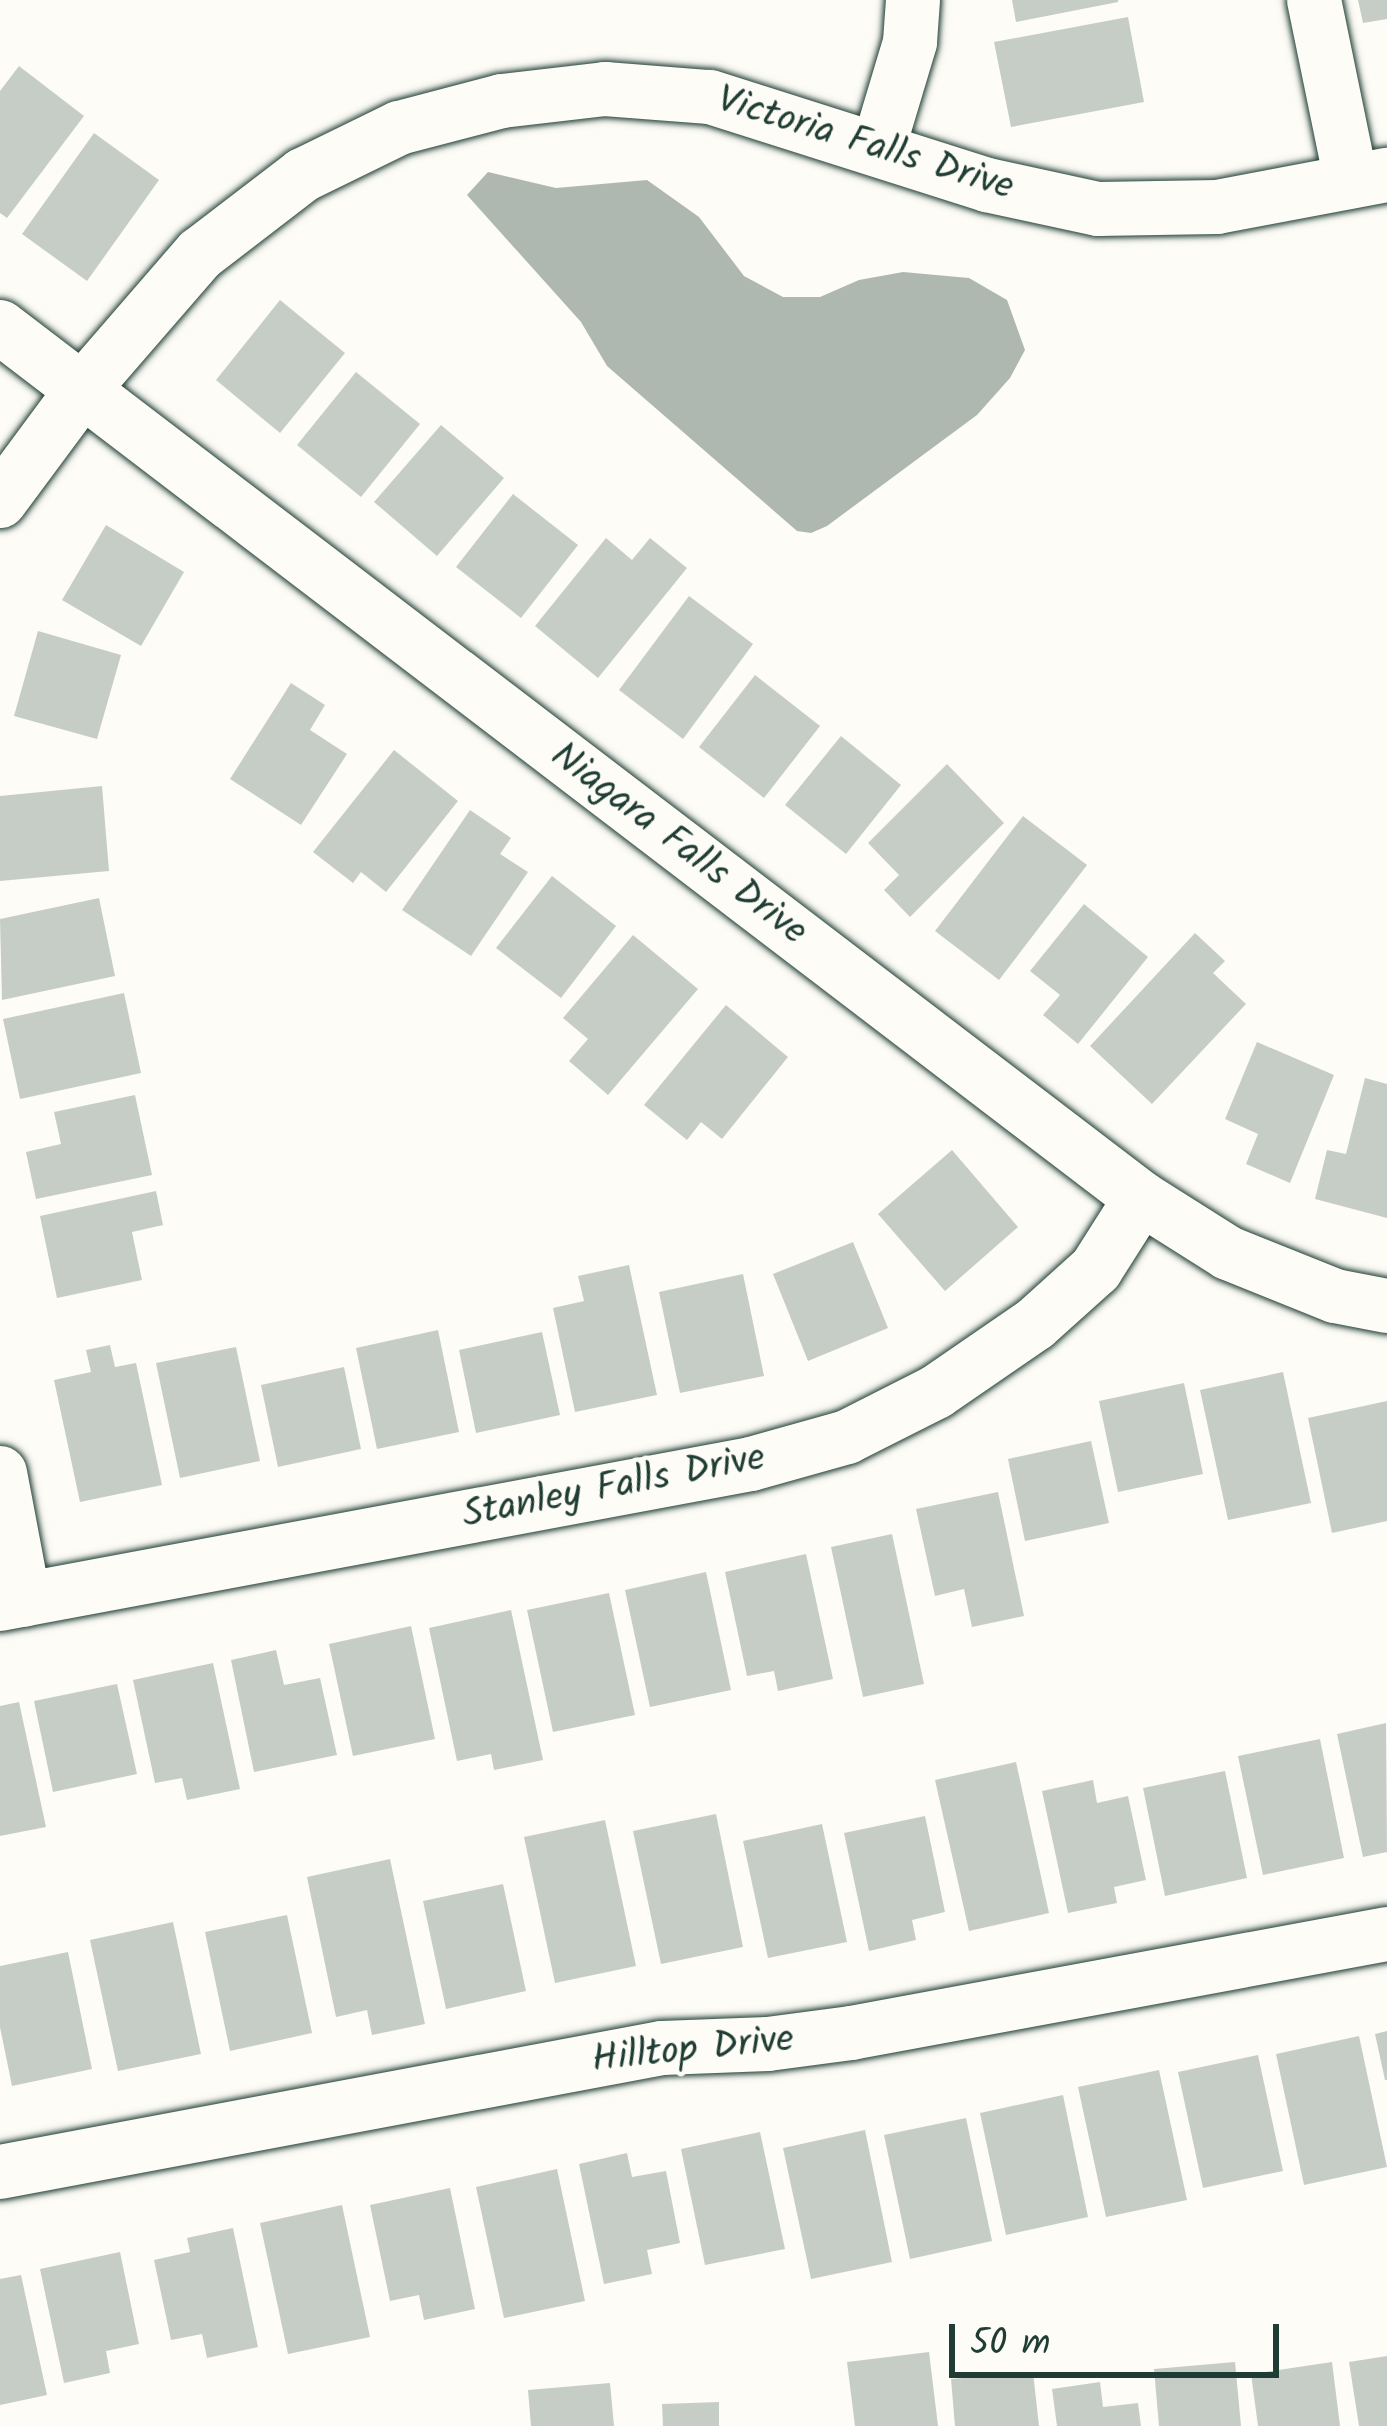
<!DOCTYPE html>
<style>
body{margin:0}
#map{position:relative;width:1387px;height:2426px;overflow:hidden;background:#fdfcf7;font-family:Kalam,sans-serif}
div>[style]{position:absolute}
[style*='--x']{left:calc(var(--x)*1px);top:calc(var(--y)*1px);width:calc(var(--w)*1px);rotate:calc(var(--a)*1deg)}
.water>*{inset:0;background:#aeb8b1}
.building>*{inset:0;background:#c6cdc7}
.roads{filter:drop-shadow(0 0 3px #1f3d34) drop-shadow(0 0 3px #1f3d34)}
.minor>*{height:54px;margin:-27px;padding:0 27px;transform-origin:27px;border-radius:27px;background:#fdfcf7}
span{translate:-50% -50%;white-space:nowrap;text-align:center;line-height:1.15;-webkit-text-stroke:9px #fdfcf7;paint-order:stroke}
.street-label{font-size:39px;color:#1f3d34}
.scale{position:absolute;left:949px;top:2324px;width:330px;height:54px;box-sizing:border-box;border:6px solid #1f3d34;border-top:0;padding-left:15px;font-size:36px;line-height:42px;white-space:nowrap;color:#1f3d34;-webkit-text-stroke:9px #fdfcf7;paint-order:stroke}
</style>
<div id="map">
<div class="water">
<i style="clip-path:polygon(488px 172px,556px 188px,647px 180px,699px 217px,744px 276px,783px 297px,820px 297px,859px 280px,903px 272px,969px 278px,1007px 300px,1025px 350px,1010px 378px,977px 415px,827px 526px,811px 533px,797px 531px,607px 366px,581px 322px,467px 195px)"></i>
</div>
<div class="building">
<i style="clip-path:polygon(1012px 0,1118px 0,1118px 2px,1016px 22px)"></i>
<i style="clip-path:polygon(1358px 0,1387px 0,1387px 19px,1363px 23px)"></i>
<i style="clip-path:polygon(1128px 17px,1144px 102px,1011px 127px,994px 42px)"></i>
<i style="clip-path:polygon(19px 66px,84px 116px,7px 218px,0 213px,0 91px)"></i>
<i style="clip-path:polygon(94px 133px,159px 180px,87px 281px,22px 234px)"></i>
<i style="clip-path:polygon(280px 300px,345px 353px,280px 433px,216px 380px)"></i>
<i style="clip-path:polygon(356px 372px,420px 424px,361px 497px,297px 445px)"></i>
<i style="clip-path:polygon(441px 425px,504px 478px,437px 556px,374px 502px)"></i>
<i style="clip-path:polygon(513px 494px,578px 545px,521px 618px,456px 567px)"></i>
<i style="clip-path:polygon(106px 525px,184px 572px,141px 646px,62px 600px)"></i>
<i style="clip-path:polygon(606px 538px,632px 560px,650px 538px,687px 568px,598px 678px,535px 626px)"></i>
<i style="clip-path:polygon(689px 596px,753px 644px,683px 739px,619px 690px)"></i>
<i style="clip-path:polygon(38px 631px,121px 655px,97px 739px,14px 716px)"></i>
<i style="clip-path:polygon(755px 675px,820px 726px,764px 798px,699px 747px)"></i>
<i style="clip-path:polygon(291px 683px,325px 705px,310px 730px,347px 754px,301px 825px,230px 779px)"></i>
<i style="clip-path:polygon(841px 736px,901px 785px,846px 854px,785px 805px)"></i>
<i style="clip-path:polygon(394px 750px,458px 801px,386px 892px,361px 872px,353px 883px,313px 852px)"></i>
<i style="clip-path:polygon(947px 764px,1004px 823px,910px 917px,884px 890px,899px 875px,868px 843px)"></i>
<i style="clip-path:polygon(102px 786px,109px 871px,0 881px,0 796px)"></i>
<i style="clip-path:polygon(470px 810px,511px 838px,500px 854px,528px 872px,471px 956px,402px 910px)"></i>
<i style="clip-path:polygon(1023px 816px,1087px 865px,999px 980px,935px 931px)"></i>
<i style="clip-path:polygon(552px 876px,616px 926px,561px 998px,496px 948px)"></i>
<i style="clip-path:polygon(99px 898px,115px 976px,2px 1000px,0 919px)"></i>
<i style="clip-path:polygon(1084px 904px,1148px 957px,1078px 1044px,1043px 1015px,1060px 995px,1030px 971px)"></i>
<i style="clip-path:polygon(1195px 933px,1225px 961px,1213px 973px,1246px 1004px,1152px 1104px,1090px 1046px)"></i>
<i style="clip-path:polygon(633px 935px,698px 989px,608px 1095px,569px 1061px,588px 1039px,563px 1018px)"></i>
<i style="clip-path:polygon(124px 993px,141px 1073px,20px 1099px,3px 1019px)"></i>
<i style="clip-path:polygon(726px 1005px,788px 1057px,722px 1139px,701px 1122px,687px 1140px,644px 1105px)"></i>
<i style="clip-path:polygon(1257px 1042px,1334px 1075px,1290px 1183px,1246px 1164px,1258px 1134px,1225px 1119px)"></i>
<i style="clip-path:polygon(1365px 1078px,1387px 1084px,1387px 1218px,1315px 1199px,1327px 1150px,1346px 1154px)"></i>
<i style="clip-path:polygon(135px 1095px,152px 1175px,36px 1199px,26px 1152px,61px 1144px,54px 1112px)"></i>
<i style="clip-path:polygon(952px 1150px,1018px 1227px,945px 1291px,878px 1214px)"></i>
<i style="clip-path:polygon(156px 1191px,163px 1225px,132px 1232px,142px 1280px,57px 1298px,40px 1216px)"></i>
<i style="clip-path:polygon(853px 1242px,888px 1328px,808px 1361px,773px 1274px)"></i>
<i style="clip-path:polygon(629px 1265px,657px 1395px,575px 1412px,553px 1308px,584px 1301px,578px 1276px)"></i>
<i style="clip-path:polygon(743px 1274px,764px 1376px,680px 1393px,659px 1292px)"></i>
<i style="clip-path:polygon(438px 1330px,459px 1432px,377px 1449px,356px 1348px)"></i>
<i style="clip-path:polygon(542px 1332px,560px 1415px,476px 1433px,459px 1350px)"></i>
<i style="clip-path:polygon(110px 1345px,115px 1367px,136px 1363px,162px 1485px,80px 1502px,54px 1380px,91px 1372px,86px 1350px)"></i>
<i style="clip-path:polygon(236px 1347px,260px 1461px,180px 1478px,156px 1363px)"></i>
<i style="clip-path:polygon(344px 1367px,361px 1449px,278px 1467px,261px 1385px)"></i>
<i style="clip-path:polygon(1283px 1372px,1311px 1503px,1228px 1520px,1200px 1390px)"></i>
<i style="clip-path:polygon(1184px 1383px,1203px 1474px,1118px 1492px,1099px 1401px)"></i>
<i style="clip-path:polygon(1387px 1401px,1387px 1521px,1332px 1533px,1308px 1418px)"></i>
<i style="clip-path:polygon(1091px 1441px,1109px 1523px,1025px 1541px,1008px 1459px)"></i>
<i style="clip-path:polygon(998px 1492px,1024px 1616px,972px 1627px,964px 1589px,935px 1596px,916px 1509px)"></i>
<i style="clip-path:polygon(892px 1534px,924px 1684px,863px 1697px,831px 1547px)"></i>
<i style="clip-path:polygon(806px 1554px,833px 1679px,778px 1691px,774px 1671px,747px 1676px,725px 1572px)"></i>
<i style="clip-path:polygon(706px 1572px,731px 1690px,650px 1707px,625px 1590px)"></i>
<i style="clip-path:polygon(609px 1593px,635px 1715px,553px 1732px,527px 1610px)"></i>
<i style="clip-path:polygon(511px 1610px,543px 1760px,494px 1770px,491px 1754px,457px 1761px,429px 1628px)"></i>
<i style="clip-path:polygon(411px 1626px,435px 1739px,353px 1756px,329px 1644px)"></i>
<i style="clip-path:polygon(276px 1650px,284px 1685px,320px 1678px,337px 1755px,254px 1772px,231px 1660px)"></i>
<i style="clip-path:polygon(213px 1663px,240px 1789px,187px 1800px,182px 1778px,155px 1783px,133px 1680px)"></i>
<i style="clip-path:polygon(117px 1684px,137px 1774px,53px 1792px,34px 1701px)"></i>
<i style="clip-path:polygon(19px 1702px,46px 1827px,0 1836px,0 1706px)"></i>
<i style="clip-path:polygon(1386px 1723px,1387px 1852px,1363px 1857px,1337px 1734px)"></i>
<i style="clip-path:polygon(1320px 1739px,1344px 1858px,1263px 1875px,1238px 1756px)"></i>
<i style="clip-path:polygon(1016px 1762px,1049px 1913px,969px 1931px,935px 1780px)"></i>
<i style="clip-path:polygon(1225px 1771px,1247px 1878px,1165px 1896px,1143px 1788px)"></i>
<i style="clip-path:polygon(1093px 1780px,1097px 1803px,1128px 1796px,1146px 1880px,1114px 1887px,1117px 1903px,1068px 1913px,1042px 1791px)"></i>
<i style="clip-path:polygon(716px 1814px,743px 1947px,661px 1964px,633px 1831px)"></i>
<i style="clip-path:polygon(925px 1816px,945px 1912px,912px 1920px,916px 1940px,869px 1951px,844px 1833px)"></i>
<i style="clip-path:polygon(605px 1820px,636px 1966px,555px 1983px,524px 1837px)"></i>
<i style="clip-path:polygon(822px 1824px,847px 1942px,768px 1958px,743px 1841px)"></i>
<i style="clip-path:polygon(390px 1859px,425px 2024px,372px 2035px,367px 2010px,336px 2017px,307px 1877px)"></i>
<i style="clip-path:polygon(503px 1884px,526px 1991px,446px 2009px,423px 1901px)"></i>
<i style="clip-path:polygon(287px 1915px,312px 2033px,230px 2051px,205px 1932px)"></i>
<i style="clip-path:polygon(173px 1922px,201px 2054px,118px 2071px,90px 1940px)"></i>
<i style="clip-path:polygon(68px 1952px,92px 2069px,12px 2086px,0 2027px,0 1966px)"></i>
<i style="clip-path:polygon(1387px 2031px,1387px 2080px,1385px 2080px,1375px 2034px)"></i>
<i style="clip-path:polygon(1359px 2036px,1387px 2167px,1304px 2185px,1276px 2054px)"></i>
<i style="clip-path:polygon(1258px 2055px,1283px 2171px,1203px 2188px,1178px 2072px)"></i>
<i style="clip-path:polygon(1159px 2070px,1187px 2200px,1106px 2217px,1078px 2087px)"></i>
<i style="clip-path:polygon(1063px 2095px,1088px 2217px,1006px 2235px,980px 2113px)"></i>
<i style="clip-path:polygon(966px 2118px,992px 2241px,910px 2259px,884px 2135px)"></i>
<i style="clip-path:polygon(865px 2130px,892px 2262px,811px 2279px,783px 2148px)"></i>
<i style="clip-path:polygon(760px 2132px,785px 2249px,705px 2265px,681px 2149px)"></i>
<i style="clip-path:polygon(627px 2153px,632px 2177px,666px 2171px,680px 2243px,647px 2250px,652px 2274px,604px 2284px,579px 2164px)"></i>
<i style="clip-path:polygon(557px 2169px,585px 2301px,504px 2318px,476px 2187px)"></i>
<i style="clip-path:polygon(450px 2188px,475px 2309px,424px 2320px,419px 2295px,390px 2301px,370px 2205px)"></i>
<i style="clip-path:polygon(342px 2205px,370px 2337px,288px 2354px,260px 2223px)"></i>
<i style="clip-path:polygon(233px 2228px,258px 2347px,207px 2358px,202px 2334px,171px 2340px,154px 2260px,190px 2252px,187px 2238px)"></i>
<i style="clip-path:polygon(120px 2252px,139px 2344px,106px 2351px,110px 2373px,64px 2383px,40px 2269px)"></i>
<i style="clip-path:polygon(21px 2275px,47px 2395px,0 2405px,0 2279px)"></i>
<i style="clip-path:polygon(929px 2352px,938px 2426px,855px 2426px,847px 2362px)"></i>
<i style="clip-path:polygon(1387px 2356px,1387px 2426px,1359px 2426px,1349px 2362px)"></i>
<i style="clip-path:polygon(1235px 2362px,1241px 2426px,1159px 2426px,1154px 2369px)"></i>
<i style="clip-path:polygon(1332px 2362px,1340px 2426px,1258px 2426px,1251px 2374px)"></i>
<i style="clip-path:polygon(1033px 2372px,1039px 2426px,955px 2426px,951px 2379px)"></i>
<i style="clip-path:polygon(1100px 2382px,1103px 2407px,1138px 2403px,1141px 2426px,1057px 2426px,1052px 2389px)"></i>
<i style="clip-path:polygon(610px 2383px,614px 2426px,531px 2426px,528px 2390px)"></i>
<i style="clip-path:polygon(719px 2402px,719px 2426px,663px 2426px,662px 2404px)"></i>
</div>
<div class="roads">
<div class="minor">
<i style="--x:1314;--y:0;--w:185;--a:78.4"></i>
<i style="--x:878;--y:149;--w:112;--a:-73.3"></i>
<i style="--x:910;--y:42;--w:42;--a:-85.9"></i>
<i style="--x:0;--y:327;--w:1435;--a:37.36"></i>
<i style="--x:1141;--y:1198;--w:103;--a:32.3"></i>
<i style="--x:1228;--y:1253;--w:115;--a:21.9"></i>
<i style="--x:1335;--y:1296;--w:53;--a:10.9"></i>
<i style="--x:0;--y:501;--w:138;--a:-53.5"></i>
<i style="--x:82;--y:390;--w:180;--a:-49.1"></i>
<i style="--x:200;--y:254;--w:130;--a:-37.5"></i>
<i style="--x:303;--y:175;--w:107;--a:-26.1"></i>
<i style="--x:399;--y:128;--w:106;--a:-14.7"></i>
<i style="--x:502;--y:101;--w:104;--a:-6.6"></i>
<i style="--x:605;--y:89;--w:105;--a:4.4"></i>
<i style="--x:710;--y:97;--w:291;--a:17.6"></i>
<i style="--x:987;--y:185;--w:114;--a:12.2"></i>
<i style="--x:1098;--y:209;--w:119;--a:-1"></i>
<i style="--x:1217;--y:207;--w:173;--a:-10.7"></i>
<i style="--x:0;--y:1473;--w:129;--a:79.3"></i>
<i style="--x:0;--y:1604;--w:764;--a:-10.56"></i>
<i style="--x:751;--y:1464;--w:100;--a:-15.7"></i>
<i style="--x:847;--y:1437;--w:100;--a:-26.8"></i>
<i style="--x:936;--y:1392;--w:120;--a:-34.5"></i>
<i style="--x:1035;--y:1324;--w:82;--a:-42"></i>
<i style="--x:1096;--y:1269;--w:84;--a:-57.6"></i>
<i style="--x:0;--y:2172;--w:674;--a:-10.61"></i>
<i style="--x:662;--y:2048;--w:106;--a:-2.2"></i>
<i style="--x:768;--y:2044;--w:84;--a:-7.5"></i>
<i style="--x:851;--y:2033;--w:545;--a:-10.46"></i>
</div>
</div>
<div class="street-label">
<span style="left:865px;top:145px;rotate:17deg">Victoria Falls Drive</span>
<span style="left:678px;top:845px;rotate:37deg">Niagara Falls Drive</span>
<span style="left:614px;top:1488px;rotate:-11deg">Stanley Falls Drive</span>
<span style="left:693px;top:2051px;rotate:-6deg">Hilltop Drive</span>
</div>
<div class="scale">50 m</div>
</div>
